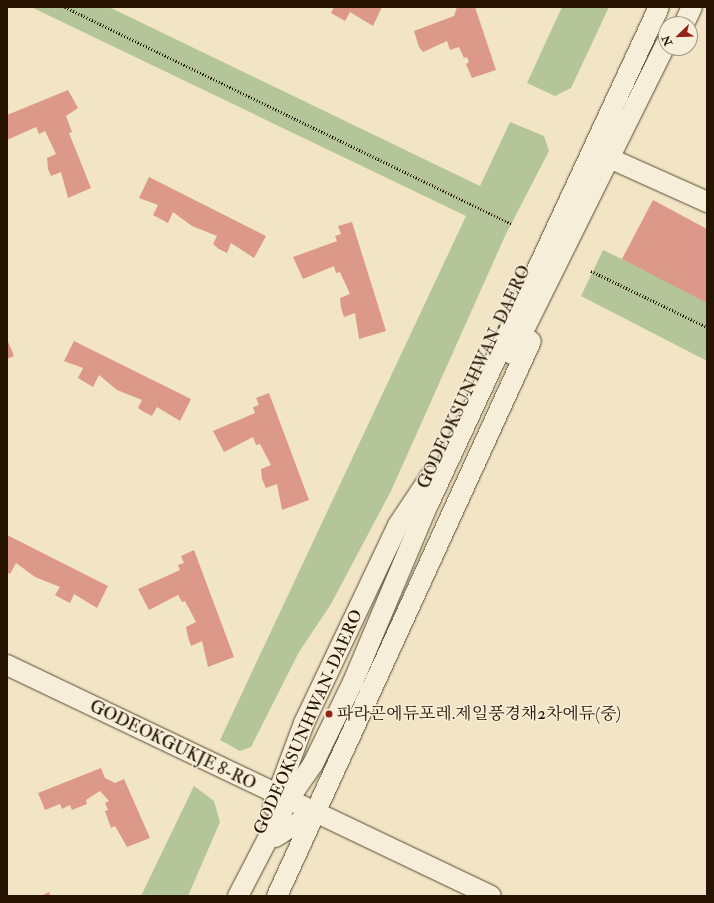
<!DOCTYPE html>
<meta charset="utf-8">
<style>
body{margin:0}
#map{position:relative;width:714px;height:903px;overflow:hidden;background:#f1e5c5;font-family:"IM FELL Double Pica","Noto Serif KR",serif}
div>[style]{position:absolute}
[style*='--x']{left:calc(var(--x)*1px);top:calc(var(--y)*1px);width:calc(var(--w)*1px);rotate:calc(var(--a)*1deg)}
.green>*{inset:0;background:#b4c699}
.building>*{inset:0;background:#dc998a}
.path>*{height:2.5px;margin-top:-1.25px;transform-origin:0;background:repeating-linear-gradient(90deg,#261400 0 1px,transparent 0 3px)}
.roads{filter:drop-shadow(0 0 1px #594831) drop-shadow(0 0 1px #594831)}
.minor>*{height:20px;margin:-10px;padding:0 10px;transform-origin:10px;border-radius:10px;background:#f6eed9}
.dots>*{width:11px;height:11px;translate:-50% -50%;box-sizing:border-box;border:2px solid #f6eed9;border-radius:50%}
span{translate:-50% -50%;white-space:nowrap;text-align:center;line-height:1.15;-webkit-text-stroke:3px #f6eed9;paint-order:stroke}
.street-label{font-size:17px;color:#261400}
.poi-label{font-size:17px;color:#261400}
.left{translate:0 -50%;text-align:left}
.frame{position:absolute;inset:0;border:8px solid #261400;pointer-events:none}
.north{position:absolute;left:658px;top:16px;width:40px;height:40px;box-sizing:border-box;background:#f6eed9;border:1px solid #a39782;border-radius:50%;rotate:247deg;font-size:11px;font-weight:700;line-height:16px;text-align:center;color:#261400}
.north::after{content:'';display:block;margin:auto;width:14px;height:18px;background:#8f2418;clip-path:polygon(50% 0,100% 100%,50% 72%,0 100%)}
</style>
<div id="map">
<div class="green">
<i style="clip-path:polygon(31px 7px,109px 7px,480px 186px,510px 122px,544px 136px,549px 151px,505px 236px,391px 491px,331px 604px,299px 652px,251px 747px,240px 751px,220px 740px,466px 216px)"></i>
<i style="clip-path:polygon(562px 7px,609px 7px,571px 88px,555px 96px,527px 83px)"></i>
<i style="clip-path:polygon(603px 250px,707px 299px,707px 361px,581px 296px)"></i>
<i style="clip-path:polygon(194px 786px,214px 801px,220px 822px,188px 896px,141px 896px)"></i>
</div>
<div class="building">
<i style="clip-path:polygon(334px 7px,382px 7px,373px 26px,350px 12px,345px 21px,331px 13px)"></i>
<i style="clip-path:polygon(457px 7px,475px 7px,496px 70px,472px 78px,466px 64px,469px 62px,467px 57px,464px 58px,459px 47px,450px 50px,447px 41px,423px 52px,419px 47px,414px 31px,454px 16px)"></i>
<i style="clip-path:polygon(68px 90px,78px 108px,66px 116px,72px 132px,69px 133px,91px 188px,68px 198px,61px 172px,51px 176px,48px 169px,47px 158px,56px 154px,45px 131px,39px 134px,36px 127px,7px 140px,7px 115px)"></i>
<i style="clip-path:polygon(149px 177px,266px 236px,254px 258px,231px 243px,227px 253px,219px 249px,213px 244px,217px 236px,192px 226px,173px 212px,168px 223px,153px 215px,158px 205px,139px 198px)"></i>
<i style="clip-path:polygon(653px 200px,707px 229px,707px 303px,622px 259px)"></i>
<i style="clip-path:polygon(352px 222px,386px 331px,359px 339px,355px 313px,344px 317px,341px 308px,340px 298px,350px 294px,340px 272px,336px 273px,334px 266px,303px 279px,293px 257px,337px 241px,335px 236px,341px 234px,338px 226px)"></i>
<i style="clip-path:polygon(7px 339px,14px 356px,7px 359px)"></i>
<i style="clip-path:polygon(74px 341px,191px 399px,180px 421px,157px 407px,152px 416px,144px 412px,138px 408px,142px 400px,117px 390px,99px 375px,93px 387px,78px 378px,83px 368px,64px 361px)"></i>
<i style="clip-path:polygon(269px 393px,309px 500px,282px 510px,277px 484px,266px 488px,262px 479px,261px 469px,271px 465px,260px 444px,256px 445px,253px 437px,224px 452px,213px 431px,255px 413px,253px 407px,259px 405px,256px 398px)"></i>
<i style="clip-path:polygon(7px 535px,108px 586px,97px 608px,74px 594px,70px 603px,62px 599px,55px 595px,60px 587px,35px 577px,16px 563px,10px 574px,7px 572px)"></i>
<i style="clip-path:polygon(194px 550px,234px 657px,208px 667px,202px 641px,191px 646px,188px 637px,186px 627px,196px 622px,185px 601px,182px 602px,178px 595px,149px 610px,138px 589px,180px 570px,178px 565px,184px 563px,181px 556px)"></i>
<i style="clip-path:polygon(101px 768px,105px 778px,115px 783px,124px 779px,150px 838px,127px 847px,115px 826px,111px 828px,105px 811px,108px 810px,105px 803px,109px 801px,100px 791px,86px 800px,87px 804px,72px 810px,70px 805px,62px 809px,60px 804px,45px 810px,38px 793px)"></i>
<i style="clip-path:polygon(49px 892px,51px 896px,41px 896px)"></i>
</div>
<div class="path">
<i style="--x:65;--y:7;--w:497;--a:25.9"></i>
<i style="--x:591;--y:271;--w:129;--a:25.8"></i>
</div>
<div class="roads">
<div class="minor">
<i style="--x:684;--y:24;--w:19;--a:-65"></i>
<i style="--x:618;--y:162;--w:98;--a:24.2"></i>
<i style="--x:512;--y:354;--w:346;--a:-63.6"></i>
<i style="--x:7;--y:665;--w:536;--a:25.51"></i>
<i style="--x:273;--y:806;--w:89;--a:-69.5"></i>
<i style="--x:304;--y:723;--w:219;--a:-64.6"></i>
<i style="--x:398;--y:525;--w:58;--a:-56.3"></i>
<i style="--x:275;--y:837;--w:45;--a:-32.3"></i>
<i style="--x:238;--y:896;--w:108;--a:-62.5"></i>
<i style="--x:288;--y:800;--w:44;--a:-55.2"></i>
<i style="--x:313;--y:764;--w:91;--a:-64"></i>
<i style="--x:353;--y:682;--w:190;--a:-67.1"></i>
<i style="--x:427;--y:507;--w:551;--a:-65.11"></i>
<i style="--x:277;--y:896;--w:610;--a:-65.41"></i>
</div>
</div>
<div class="dots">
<i style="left:329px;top:714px;background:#8f2418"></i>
</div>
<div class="street-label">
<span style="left:474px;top:377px;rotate:-65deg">GODEOKSUNHWAN-DAERO</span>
<span style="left:308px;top:722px;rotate:-66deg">GODEOKSUNHWAN-DAERO</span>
<span style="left:173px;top:745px;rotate:26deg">GODEOKGUKJE 8-RO</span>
</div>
<div class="poi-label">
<span class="left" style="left:337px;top:714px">파라곤에듀포레.제일풍경채2차에듀(중)</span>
</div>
<div class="frame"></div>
<div class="north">N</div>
</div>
